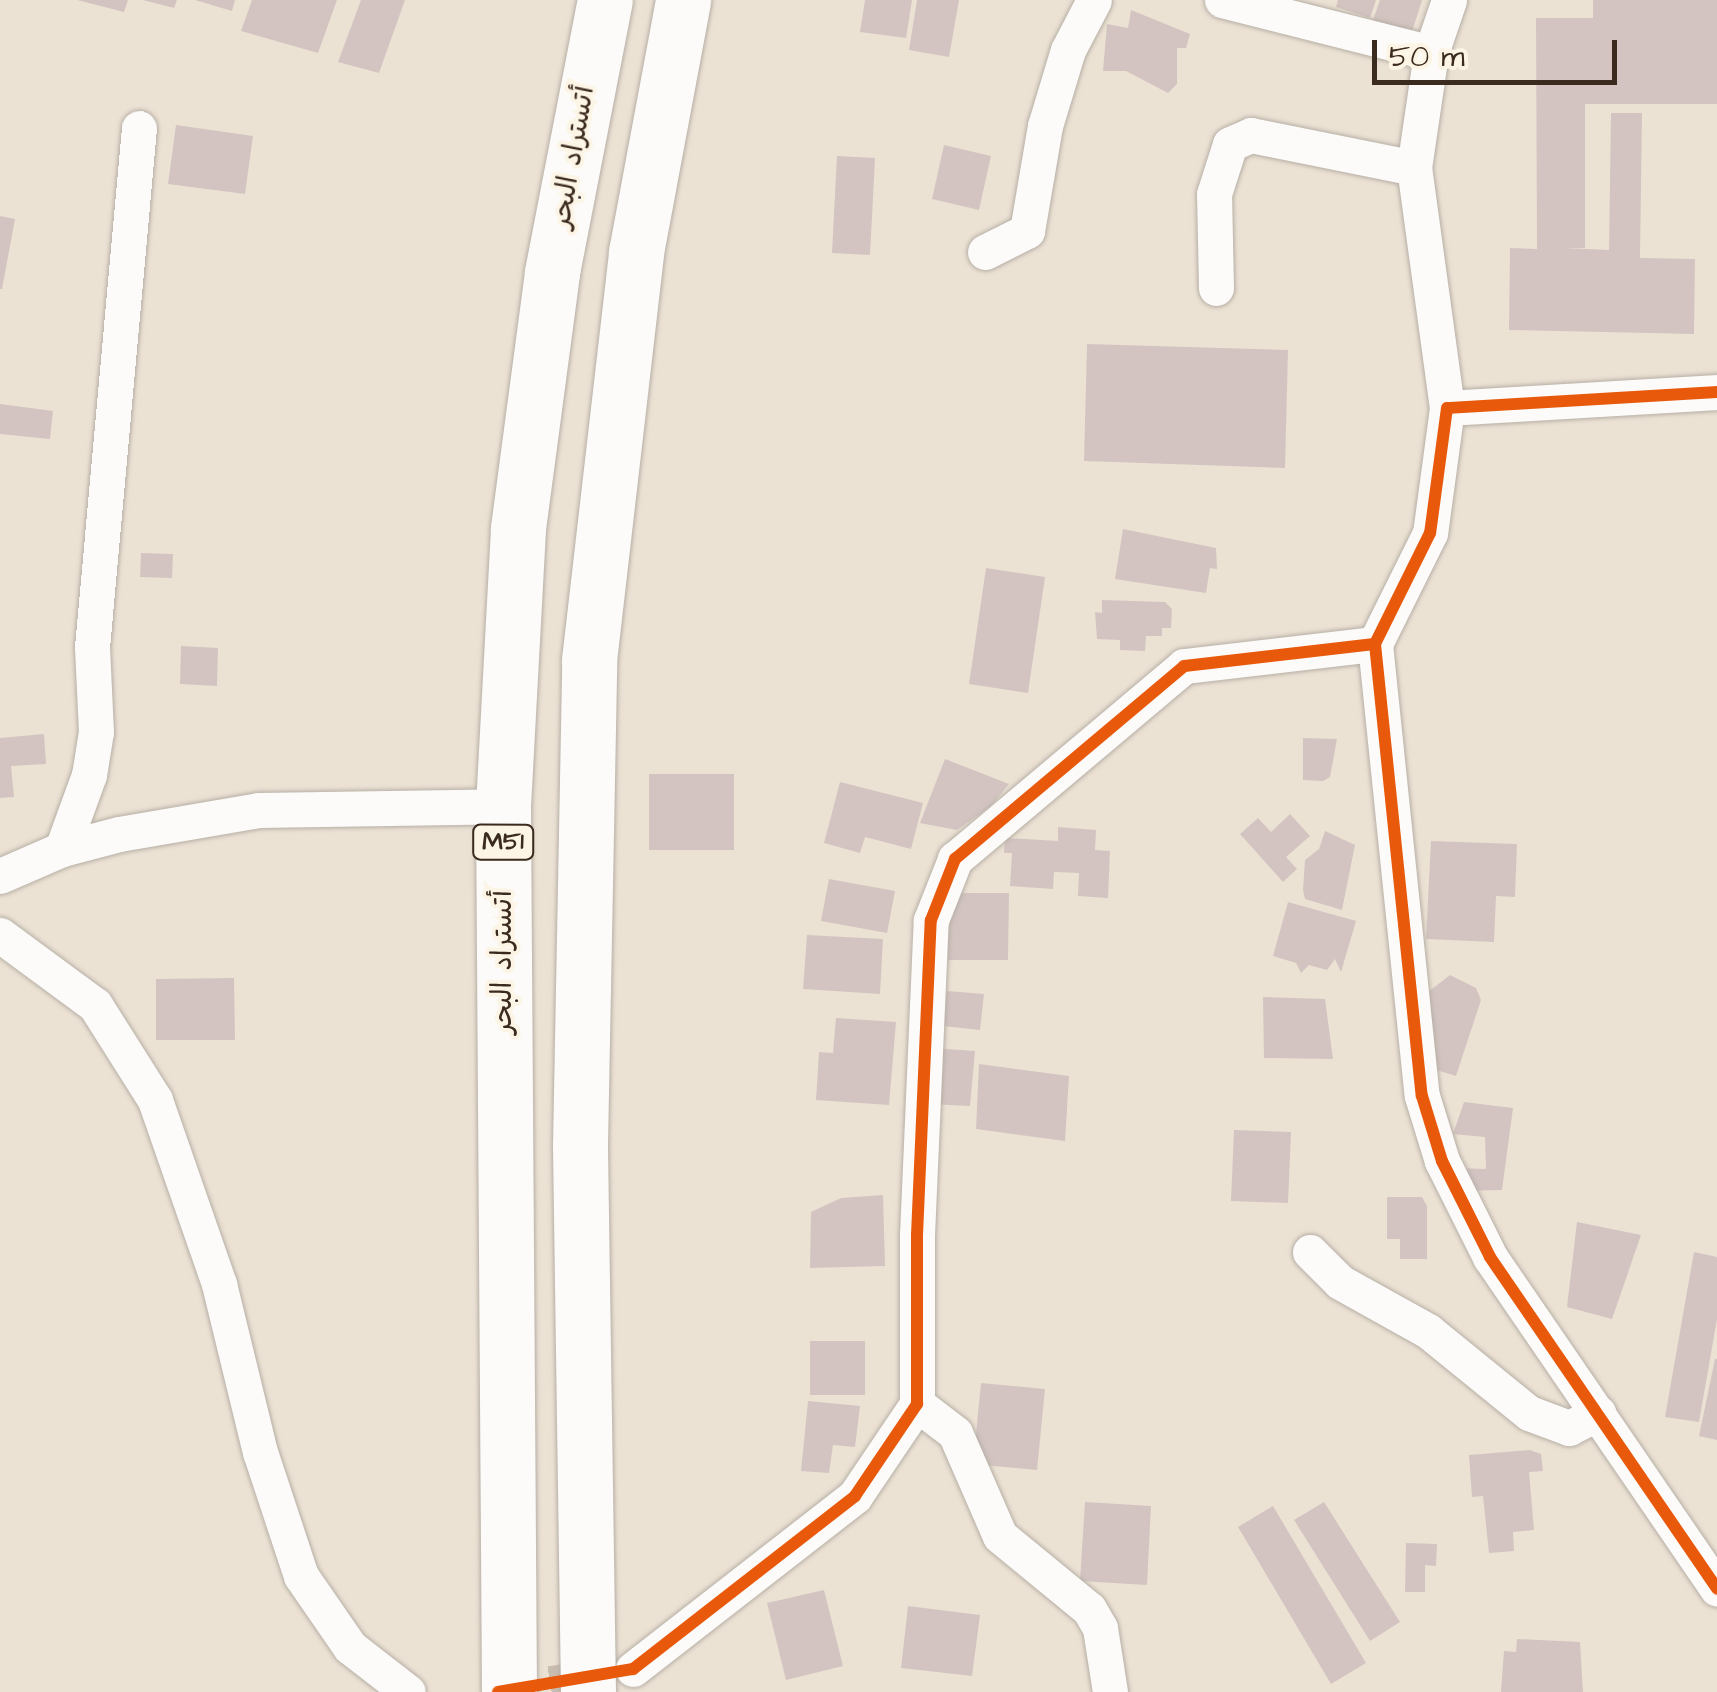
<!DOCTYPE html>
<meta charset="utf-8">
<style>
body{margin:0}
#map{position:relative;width:1717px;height:1692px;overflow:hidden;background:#ece2d4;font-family:"Architects Daughter","Playpen Sans Arabic",sans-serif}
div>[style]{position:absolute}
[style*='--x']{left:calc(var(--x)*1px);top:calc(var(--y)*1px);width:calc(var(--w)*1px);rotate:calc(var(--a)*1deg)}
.building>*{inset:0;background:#d3c4c1}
.street-tunnel>*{height:35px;margin-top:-17.5px;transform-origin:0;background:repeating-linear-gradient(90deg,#c9bdb0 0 35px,transparent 0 53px)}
.roads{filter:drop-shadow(0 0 2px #b7afa6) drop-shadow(0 0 2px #b7afa6)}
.street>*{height:35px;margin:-17.5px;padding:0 17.5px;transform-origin:17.5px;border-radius:17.5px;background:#fcfbf9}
.highway>*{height:55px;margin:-27.5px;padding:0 27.5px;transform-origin:27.5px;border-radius:27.5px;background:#fcfbf9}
.cycleway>*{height:12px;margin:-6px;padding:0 6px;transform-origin:6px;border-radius:6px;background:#e8590c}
span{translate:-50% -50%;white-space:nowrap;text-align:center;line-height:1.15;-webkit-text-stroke:8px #fcf5e5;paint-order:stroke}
.shield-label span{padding:2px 8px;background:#fcf5e5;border:2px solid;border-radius:8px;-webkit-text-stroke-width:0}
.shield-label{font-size:25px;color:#3b2a1e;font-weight:700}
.street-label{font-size:28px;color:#3b2a1e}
.scale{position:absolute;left:1372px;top:40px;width:245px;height:45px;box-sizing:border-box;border:5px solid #3b2a1e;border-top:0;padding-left:12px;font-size:30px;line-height:35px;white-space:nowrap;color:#3b2a1e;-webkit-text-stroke:8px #fcf5e5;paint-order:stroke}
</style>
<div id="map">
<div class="building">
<i style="clip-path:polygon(77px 0,128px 0,124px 12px)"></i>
<i style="clip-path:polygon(143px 0,177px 0,174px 8px)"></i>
<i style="clip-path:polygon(195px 0,235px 0,232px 11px)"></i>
<i style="clip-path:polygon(252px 0,337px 0,318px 53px,241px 31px)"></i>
<i style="clip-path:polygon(361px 0,405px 0,379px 73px,338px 62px)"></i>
<i style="clip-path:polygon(865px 0,912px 0,906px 38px,860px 32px)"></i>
<i style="clip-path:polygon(917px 0,959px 0,949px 57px,909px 50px)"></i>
<i style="clip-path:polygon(1338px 0,1376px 0,1370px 18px,1336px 7px)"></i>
<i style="clip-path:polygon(1380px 0,1422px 0,1411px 35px,1372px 23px)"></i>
<i style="clip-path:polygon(1593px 0,1717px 0,1717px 104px,1585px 104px,1585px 248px,1564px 248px,1609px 250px,1611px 113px,1642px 113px,1640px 258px,1695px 259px,1694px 334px,1509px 330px,1510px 248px,1537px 249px,1536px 18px,1593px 18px)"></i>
<i style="clip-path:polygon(1131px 10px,1190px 34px,1186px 48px,1177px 48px,1177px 84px,1168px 93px,1126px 71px,1103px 71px,1107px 24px,1128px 28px)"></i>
<i style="clip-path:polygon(176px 125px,253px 136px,245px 194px,168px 184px)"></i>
<i style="clip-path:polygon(944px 145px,991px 156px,979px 210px,932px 199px)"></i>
<i style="clip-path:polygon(837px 156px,875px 158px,870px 255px,832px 253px)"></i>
<i style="clip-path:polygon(0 216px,15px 219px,2px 289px,0 289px)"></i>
<i style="clip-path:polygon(1087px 344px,1288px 350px,1285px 468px,1084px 461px)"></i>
<i style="clip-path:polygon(0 404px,53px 411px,50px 439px,0 434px)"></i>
<i style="clip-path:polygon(1123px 529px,1216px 548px,1217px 569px,1210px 568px,1206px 593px,1115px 579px)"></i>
<i style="clip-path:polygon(141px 553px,173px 554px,172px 578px,140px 577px)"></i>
<i style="clip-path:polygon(986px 568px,1045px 577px,1028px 693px,969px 684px)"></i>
<i style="clip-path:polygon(1102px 600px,1165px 602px,1172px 609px,1171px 628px,1162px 628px,1162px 636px,1146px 636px,1145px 651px,1120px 650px,1120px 640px,1097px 639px,1095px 612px,1102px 613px)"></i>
<i style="clip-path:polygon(181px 646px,218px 648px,217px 686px,180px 684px)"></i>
<i style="clip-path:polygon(44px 734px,46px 764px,11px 766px,14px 797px,0 798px,0 738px)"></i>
<i style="clip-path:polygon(1303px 738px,1337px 739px,1330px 777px,1323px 781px,1303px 780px)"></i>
<i style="clip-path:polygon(945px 759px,1009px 784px,991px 806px,957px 830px,920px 823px)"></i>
<i style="clip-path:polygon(649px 774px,734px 774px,734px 850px,649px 850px)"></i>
<i style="clip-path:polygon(840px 782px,923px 803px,911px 849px,865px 837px,860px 853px,824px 843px)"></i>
<i style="clip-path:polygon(1290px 814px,1310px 836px,1286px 857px,1297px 869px,1283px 882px,1240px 834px,1258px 818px,1271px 832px)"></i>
<i style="clip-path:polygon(1058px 827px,1096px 830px,1095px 850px,1110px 851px,1108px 898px,1078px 896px,1079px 873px,1054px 872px,1053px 889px,1010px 886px,1012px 853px,1004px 853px,1005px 838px,1058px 841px)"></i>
<i style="clip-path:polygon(1325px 831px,1355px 845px,1342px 910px,1305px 899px,1303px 890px,1305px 860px,1319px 849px)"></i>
<i style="clip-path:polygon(1431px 841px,1517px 844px,1515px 897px,1496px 896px,1494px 942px,1426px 939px)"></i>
<i style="clip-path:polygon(829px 879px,895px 891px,887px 933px,821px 921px)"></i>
<i style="clip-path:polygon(948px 893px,1009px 893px,1008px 960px,948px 960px)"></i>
<i style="clip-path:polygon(1288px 902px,1356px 921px,1341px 972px,1335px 959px,1327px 970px,1309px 965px,1301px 973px,1296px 963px,1273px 956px)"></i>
<i style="clip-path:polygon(807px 935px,883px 939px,880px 994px,803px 989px)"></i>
<i style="clip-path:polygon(1450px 975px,1476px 988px,1481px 1000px,1456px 1076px,1430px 1068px,1423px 996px)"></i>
<i style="clip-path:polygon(234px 978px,235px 1040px,156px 1040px,156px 979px)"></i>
<i style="clip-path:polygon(947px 991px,984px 994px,980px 1030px,943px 1026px)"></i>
<i style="clip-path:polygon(1263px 997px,1325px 999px,1333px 1059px,1264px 1058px)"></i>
<i style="clip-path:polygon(836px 1018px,896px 1022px,889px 1105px,816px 1100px,819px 1052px,833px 1053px)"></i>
<i style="clip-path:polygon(932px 1048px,975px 1051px,970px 1106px,928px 1104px)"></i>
<i style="clip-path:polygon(979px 1064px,1069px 1076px,1065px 1141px,976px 1129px)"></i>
<i style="clip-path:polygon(1464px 1102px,1513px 1108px,1502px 1190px,1463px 1191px,1455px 1168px,1486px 1169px,1485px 1137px,1453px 1134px)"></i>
<i style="clip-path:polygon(1234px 1130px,1291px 1132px,1288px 1203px,1231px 1201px)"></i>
<i style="clip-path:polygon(883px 1195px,885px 1266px,810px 1268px,811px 1212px,841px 1198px)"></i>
<i style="clip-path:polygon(1387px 1197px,1422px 1197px,1427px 1206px,1427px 1259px,1400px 1259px,1400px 1239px,1387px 1239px)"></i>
<i style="clip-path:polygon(1577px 1222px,1641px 1235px,1612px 1319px,1567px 1307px)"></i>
<i style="clip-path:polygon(1694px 1252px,1717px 1257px,1717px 1319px,1699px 1422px,1665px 1417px)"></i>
<i style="clip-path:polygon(810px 1341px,865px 1341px,865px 1395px,810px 1395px)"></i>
<i style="clip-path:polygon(1715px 1359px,1717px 1359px,1717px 1440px,1699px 1436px)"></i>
<i style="clip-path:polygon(981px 1383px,1045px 1389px,1037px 1470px,973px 1464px)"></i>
<i style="clip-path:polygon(808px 1401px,860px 1406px,855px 1447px,833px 1445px,829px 1473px,801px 1471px)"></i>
<i style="clip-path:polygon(1530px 1450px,1541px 1454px,1543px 1471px,1529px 1472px,1534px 1530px,1513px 1532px,1514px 1551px,1489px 1553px,1483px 1496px,1472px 1497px,1469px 1455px)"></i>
<i style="clip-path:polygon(1085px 1502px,1151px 1506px,1147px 1585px,1080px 1581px)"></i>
<i style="clip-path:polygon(1324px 1502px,1400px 1622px,1370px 1641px,1294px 1520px)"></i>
<i style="clip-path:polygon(1273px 1506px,1366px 1663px,1331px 1684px,1238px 1527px)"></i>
<i style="clip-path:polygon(1406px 1543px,1437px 1544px,1436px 1566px,1425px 1565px,1425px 1592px,1405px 1592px)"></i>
<i style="clip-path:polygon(824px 1590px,843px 1666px,786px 1680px,767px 1603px)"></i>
<i style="clip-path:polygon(908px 1606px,980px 1615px,972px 1676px,901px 1668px)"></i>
<i style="clip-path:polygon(1517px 1639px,1580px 1642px,1583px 1692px,1501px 1692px,1504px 1651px,1516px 1652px)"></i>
</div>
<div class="street-tunnel">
<i style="--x:498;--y:1692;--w:110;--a:-9.4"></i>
</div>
<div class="roads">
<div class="street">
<i style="--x:1222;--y:0;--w:216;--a:14.2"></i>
<i style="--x:985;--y:252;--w:47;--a:-26.6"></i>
<i style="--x:1027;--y:231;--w:107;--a:-80.3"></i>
<i style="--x:1045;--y:126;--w:79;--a:-73.2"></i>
<i style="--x:1068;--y:50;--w:56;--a:-62.5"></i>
<i style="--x:1216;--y:288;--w:94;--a:-91.2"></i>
<i style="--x:1214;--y:194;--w:52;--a:-72.3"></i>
<i style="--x:1230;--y:144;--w:23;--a:-23"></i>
<i style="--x:1251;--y:135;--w:166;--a:11.4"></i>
<i style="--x:1717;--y:392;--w:270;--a:176.6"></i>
<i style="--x:1447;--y:408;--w:126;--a:97.7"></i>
<i style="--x:1430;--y:533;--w:124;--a:116.4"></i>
<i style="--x:1375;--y:644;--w:454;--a:84.1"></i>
<i style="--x:1422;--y:1096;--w:68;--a:72.9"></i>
<i style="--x:1442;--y:1161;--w:107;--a:63.4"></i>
<i style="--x:1490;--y:1257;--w:402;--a:55.6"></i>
<i style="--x:1447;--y:408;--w:242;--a:-97.8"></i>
<i style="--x:1414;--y:168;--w:116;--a:-81.6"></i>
<i style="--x:1431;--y:53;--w:56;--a:-71.2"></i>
<i style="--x:62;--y:849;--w:79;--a:-70"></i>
<i style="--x:89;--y:775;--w:44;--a:-80.8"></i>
<i style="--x:96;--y:732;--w:85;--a:-92.7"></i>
<i style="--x:92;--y:647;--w:521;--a:-84.83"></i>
<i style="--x:0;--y:876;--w:68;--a:-23.5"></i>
<i style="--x:62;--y:849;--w:59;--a:-14.7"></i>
<i style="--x:119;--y:834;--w:142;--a:-9.7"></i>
<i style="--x:259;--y:810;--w:244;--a:-0.9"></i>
<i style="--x:0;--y:935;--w:118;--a:36.4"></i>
<i style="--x:95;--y:1005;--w:112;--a:57.7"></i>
<i style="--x:155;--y:1100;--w:195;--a:70.8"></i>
<i style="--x:219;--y:1284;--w:173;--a:76.3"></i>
<i style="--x:260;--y:1452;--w:131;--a:71.7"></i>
<i style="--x:301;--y:1576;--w:86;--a:55.4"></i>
<i style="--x:350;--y:1647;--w:73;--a:37.8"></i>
<i style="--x:1310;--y:1252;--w:42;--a:45"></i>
<i style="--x:1340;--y:1282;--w:101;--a:29.1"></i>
<i style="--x:1428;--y:1331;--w:130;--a:39.1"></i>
<i style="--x:1529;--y:1413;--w:43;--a:20.6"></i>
<i style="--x:1569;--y:1428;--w:33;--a:-27"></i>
<i style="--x:917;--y:1404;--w:48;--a:37.3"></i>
<i style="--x:955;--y:1433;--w:112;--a:66.4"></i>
<i style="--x:1000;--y:1536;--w:115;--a:39.4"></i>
<i style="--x:1089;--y:1609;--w:22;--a:60"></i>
<i style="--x:1100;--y:1628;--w:65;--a:81.1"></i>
<i style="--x:633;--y:1669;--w:281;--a:-37.9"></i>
<i style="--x:855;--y:1496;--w:111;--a:-56"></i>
<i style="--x:917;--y:1404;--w:169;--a:-90"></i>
<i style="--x:917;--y:1235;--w:315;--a:-87.5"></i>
<i style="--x:931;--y:920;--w:66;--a:-68.5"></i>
<i style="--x:955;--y:859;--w:299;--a:-40.1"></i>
<i style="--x:1184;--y:666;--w:192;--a:-6.6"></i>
</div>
<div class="highway">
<i style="--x:509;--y:1692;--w:886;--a:-90.39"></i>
<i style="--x:503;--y:806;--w:278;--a:-86.9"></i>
<i style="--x:518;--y:528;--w:258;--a:-82.4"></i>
<i style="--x:552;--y:272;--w:277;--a:-79"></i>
<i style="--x:588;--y:1692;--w:547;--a:-90.84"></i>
<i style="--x:580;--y:1145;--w:485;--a:-88.9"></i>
<i style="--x:589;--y:660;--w:411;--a:-83.4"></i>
<i style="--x:636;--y:252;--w:256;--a:-79.4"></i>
</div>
</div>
<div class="cycleway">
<i style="--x:1717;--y:392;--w:270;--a:176.6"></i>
<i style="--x:1447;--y:408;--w:126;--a:97.7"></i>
<i style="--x:1430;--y:533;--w:124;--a:116.4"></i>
<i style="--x:1375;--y:644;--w:454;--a:84.1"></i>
<i style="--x:1422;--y:1096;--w:68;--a:72.9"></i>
<i style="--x:1442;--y:1161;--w:107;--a:63.4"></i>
<i style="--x:1490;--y:1257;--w:402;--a:55.6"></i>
<i style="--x:498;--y:1692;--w:137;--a:-9.7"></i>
<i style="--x:633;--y:1669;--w:281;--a:-37.9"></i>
<i style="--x:855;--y:1496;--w:111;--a:-56"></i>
<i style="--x:917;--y:1404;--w:169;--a:-90"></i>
<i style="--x:917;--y:1235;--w:315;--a:-87.5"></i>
<i style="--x:931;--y:920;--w:66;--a:-68.5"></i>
<i style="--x:955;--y:859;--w:299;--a:-40.1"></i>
<i style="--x:1184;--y:666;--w:192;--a:-6.6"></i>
</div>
<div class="shield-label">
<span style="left:503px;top:842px">M51</span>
</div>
<div class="street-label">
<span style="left:573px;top:157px;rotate:-80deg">أتستراد البحر</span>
<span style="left:503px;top:962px;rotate:-90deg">أتستراد البحر</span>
</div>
<div class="scale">50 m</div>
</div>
